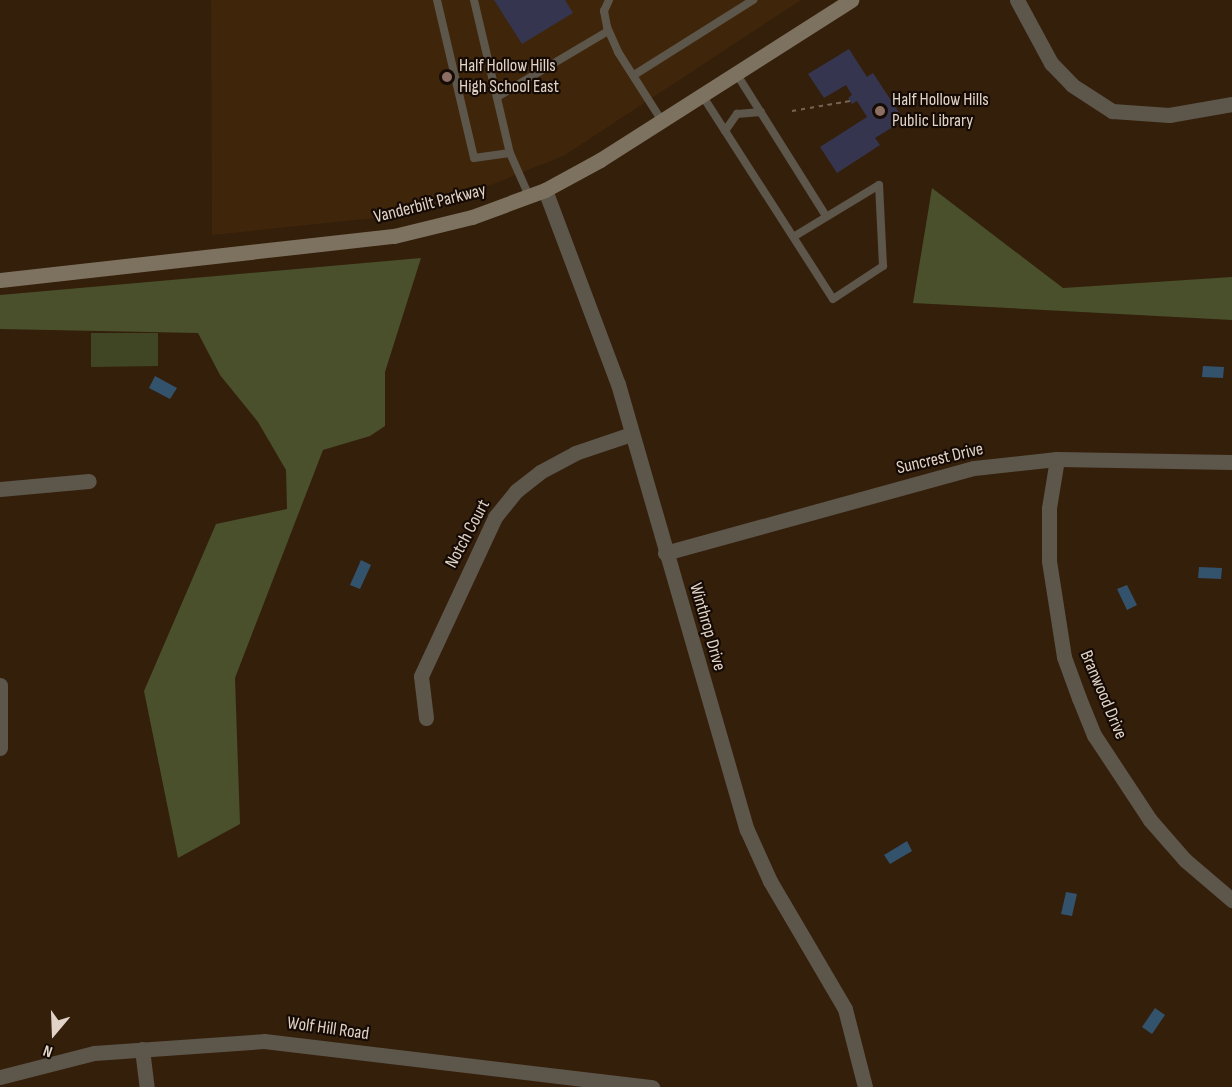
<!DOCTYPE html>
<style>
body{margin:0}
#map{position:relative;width:1232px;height:1087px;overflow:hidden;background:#341f0b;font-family:"Sofia Sans Condensed",sans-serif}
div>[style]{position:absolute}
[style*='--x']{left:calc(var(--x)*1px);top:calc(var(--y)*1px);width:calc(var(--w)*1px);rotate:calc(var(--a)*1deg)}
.built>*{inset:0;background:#3f250a}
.green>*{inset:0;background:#404623}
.forest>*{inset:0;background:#49502b}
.water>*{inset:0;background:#33536d}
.building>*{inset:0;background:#363550}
.path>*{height:2px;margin-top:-1px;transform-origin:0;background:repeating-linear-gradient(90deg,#766352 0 4.5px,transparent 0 9px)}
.service>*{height:8px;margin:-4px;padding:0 4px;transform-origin:4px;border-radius:4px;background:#5d564b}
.minor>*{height:15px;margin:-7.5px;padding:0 7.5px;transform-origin:7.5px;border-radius:7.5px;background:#5d564b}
.tertiary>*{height:15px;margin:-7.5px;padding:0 7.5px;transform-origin:7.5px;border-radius:7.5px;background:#5d564b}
.secondary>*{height:15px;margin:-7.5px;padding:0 7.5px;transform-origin:7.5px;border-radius:7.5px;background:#7d725f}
.dots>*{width:16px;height:16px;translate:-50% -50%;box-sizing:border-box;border:3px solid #150b04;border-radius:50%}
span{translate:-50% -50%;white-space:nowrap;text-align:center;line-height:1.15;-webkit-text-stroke:4.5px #150b04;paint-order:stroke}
.poi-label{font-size:18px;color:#e1d3c7}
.left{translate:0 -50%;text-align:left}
.street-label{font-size:18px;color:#e1d3c7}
.north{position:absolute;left:24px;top:1003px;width:60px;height:60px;-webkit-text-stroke:4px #150b04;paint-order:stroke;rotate:199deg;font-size:16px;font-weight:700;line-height:24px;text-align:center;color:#e1d3c7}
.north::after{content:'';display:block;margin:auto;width:21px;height:27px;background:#e1d3c7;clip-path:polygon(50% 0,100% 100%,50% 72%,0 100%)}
</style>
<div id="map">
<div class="built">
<i style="clip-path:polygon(211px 0,801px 0,565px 155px,422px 213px,212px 235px)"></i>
</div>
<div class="green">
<i style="clip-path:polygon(91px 333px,158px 333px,158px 366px,91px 367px)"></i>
</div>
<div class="forest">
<i style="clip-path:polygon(932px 188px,1063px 288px,1232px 277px,1232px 320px,913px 303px)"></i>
<i style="clip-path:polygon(421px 258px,385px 372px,385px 426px,370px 436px,323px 450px,235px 678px,240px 824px,178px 858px,144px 691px,216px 524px,287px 509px,286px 470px,258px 422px,220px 375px,198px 333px,0 329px,0 295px)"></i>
</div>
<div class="water">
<i style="clip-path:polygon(1203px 366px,1224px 367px,1223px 378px,1202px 377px)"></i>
<i style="clip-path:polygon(155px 376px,177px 388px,170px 399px,149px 388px)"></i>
<i style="clip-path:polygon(361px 560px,371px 565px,360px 589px,350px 585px)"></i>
<i style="clip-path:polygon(1199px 567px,1222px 568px,1221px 579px,1198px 578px)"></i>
<i style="clip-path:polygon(1127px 585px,1137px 605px,1127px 610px,1117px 589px)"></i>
<i style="clip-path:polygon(907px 841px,912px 851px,890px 864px,884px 855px)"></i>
<i style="clip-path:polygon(1066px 892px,1077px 894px,1072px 916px,1061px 914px)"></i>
<i style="clip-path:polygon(1155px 1008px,1165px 1015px,1152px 1034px,1142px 1027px)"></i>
</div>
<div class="building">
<i style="clip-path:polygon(494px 0,565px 0,573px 13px,522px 44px)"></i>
<i style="clip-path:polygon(849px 49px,867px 77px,873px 73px,904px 120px,875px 138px,880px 145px,837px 173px,820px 147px,867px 117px,857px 101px,852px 104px,848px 98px,852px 95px,846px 85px,824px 98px,808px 74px)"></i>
</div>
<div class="path">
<i style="--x:792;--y:111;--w:59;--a:-9.8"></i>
</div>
<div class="service">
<i style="--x:437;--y:0;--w:162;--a:76.8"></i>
<i style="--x:474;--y:158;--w:36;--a:-8"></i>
<i style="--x:474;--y:0;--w:157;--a:76.8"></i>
<i style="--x:510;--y:153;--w:47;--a:66.2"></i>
<i style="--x:609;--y:0;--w:12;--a:114"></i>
<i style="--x:604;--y:11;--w:16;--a:79"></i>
<i style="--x:607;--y:27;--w:27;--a:66"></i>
<i style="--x:618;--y:52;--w:82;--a:57.5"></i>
<i style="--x:736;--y:73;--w:169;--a:57.8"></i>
<i style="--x:634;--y:75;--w:141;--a:-32.2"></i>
<i style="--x:702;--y:95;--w:242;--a:57.3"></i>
<i style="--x:833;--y:299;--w:60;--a:-33.4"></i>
<i style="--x:883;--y:266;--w:81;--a:-92.8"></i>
<i style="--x:879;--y:185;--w:100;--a:148.8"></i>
<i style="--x:497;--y:97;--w:129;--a:-30.7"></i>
<i style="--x:725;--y:131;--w:21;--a:-55"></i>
<i style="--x:737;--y:114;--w:24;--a:-5"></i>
</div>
<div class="minor">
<i style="--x:1017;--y:0;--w:72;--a:61.6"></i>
<i style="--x:1051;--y:63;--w:30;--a:46"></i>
<i style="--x:1072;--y:85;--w:48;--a:33"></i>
<i style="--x:1112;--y:111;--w:57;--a:4"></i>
<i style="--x:1169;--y:115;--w:64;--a:-9.9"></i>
<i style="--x:545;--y:190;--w:207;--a:69.4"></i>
<i style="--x:618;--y:384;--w:464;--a:73.9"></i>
<i style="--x:747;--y:830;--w:56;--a:65.7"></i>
<i style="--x:770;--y:881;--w:148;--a:59.6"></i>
<i style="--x:845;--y:1009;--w:81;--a:75.6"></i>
<i style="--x:1057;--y:459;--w:50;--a:99.3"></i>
<i style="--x:1049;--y:508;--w:53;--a:90"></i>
<i style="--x:1049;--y:561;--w:97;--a:81.1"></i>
<i style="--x:1064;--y:657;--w:44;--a:69.9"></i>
<i style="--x:1079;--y:698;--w:40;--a:68"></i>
<i style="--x:1094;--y:735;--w:102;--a:56.6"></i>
<i style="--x:1150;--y:820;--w:53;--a:48.8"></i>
<i style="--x:1185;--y:860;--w:62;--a:40.4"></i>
<i style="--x:0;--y:489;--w:89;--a:-5.1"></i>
<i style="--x:665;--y:553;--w:320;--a:-15.4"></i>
<i style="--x:974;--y:468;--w:83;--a:-6.2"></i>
<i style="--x:1057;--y:459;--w:175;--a:1"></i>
<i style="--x:0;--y:685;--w:63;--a:90"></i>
<i style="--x:426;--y:718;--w:42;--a:-96.8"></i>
<i style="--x:421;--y:676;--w:175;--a:-65"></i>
<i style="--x:495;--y:517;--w:33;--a:-51"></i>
<i style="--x:516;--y:491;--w:31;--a:-38"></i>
<i style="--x:540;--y:472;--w:40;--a:-28"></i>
<i style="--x:575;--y:453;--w:59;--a:-18.7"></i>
<i style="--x:142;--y:1049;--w:38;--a:83"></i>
</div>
<div class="tertiary">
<i style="--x:0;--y:1077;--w:97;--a:-14.3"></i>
<i style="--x:94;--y:1053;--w:170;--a:-4"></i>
<i style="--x:264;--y:1041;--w:391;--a:6.8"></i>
</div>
<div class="secondary">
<i style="--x:0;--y:280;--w:396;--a:-6.4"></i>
<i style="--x:394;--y:236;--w:80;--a:-13.7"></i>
<i style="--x:472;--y:217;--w:78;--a:-20.3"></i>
<i style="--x:545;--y:190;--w:63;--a:-28.6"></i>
<i style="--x:600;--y:160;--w:298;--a:-32.5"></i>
</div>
<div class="dots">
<i style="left:447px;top:77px;background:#8d6e63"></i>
<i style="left:880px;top:111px;background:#8d6e63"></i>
</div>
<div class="poi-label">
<span class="left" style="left:459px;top:77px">Half Hollow Hills<br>High School East</span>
<span class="left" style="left:892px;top:111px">Half Hollow Hills<br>Public Library</span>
</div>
<div class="street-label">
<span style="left:430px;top:204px;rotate:-14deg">Vanderbilt Parkway</span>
<span style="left:940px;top:459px;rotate:-13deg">Suncrest Drive</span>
<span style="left:468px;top:534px;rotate:-62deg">Notch Court</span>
<span style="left:707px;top:627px;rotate:74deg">Winthrop Drive</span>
<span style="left:1103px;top:695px;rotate:67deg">Branwood Drive</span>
<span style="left:328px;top:1029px;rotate:8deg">Wolf Hill Road</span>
</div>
<div class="north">N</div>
</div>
